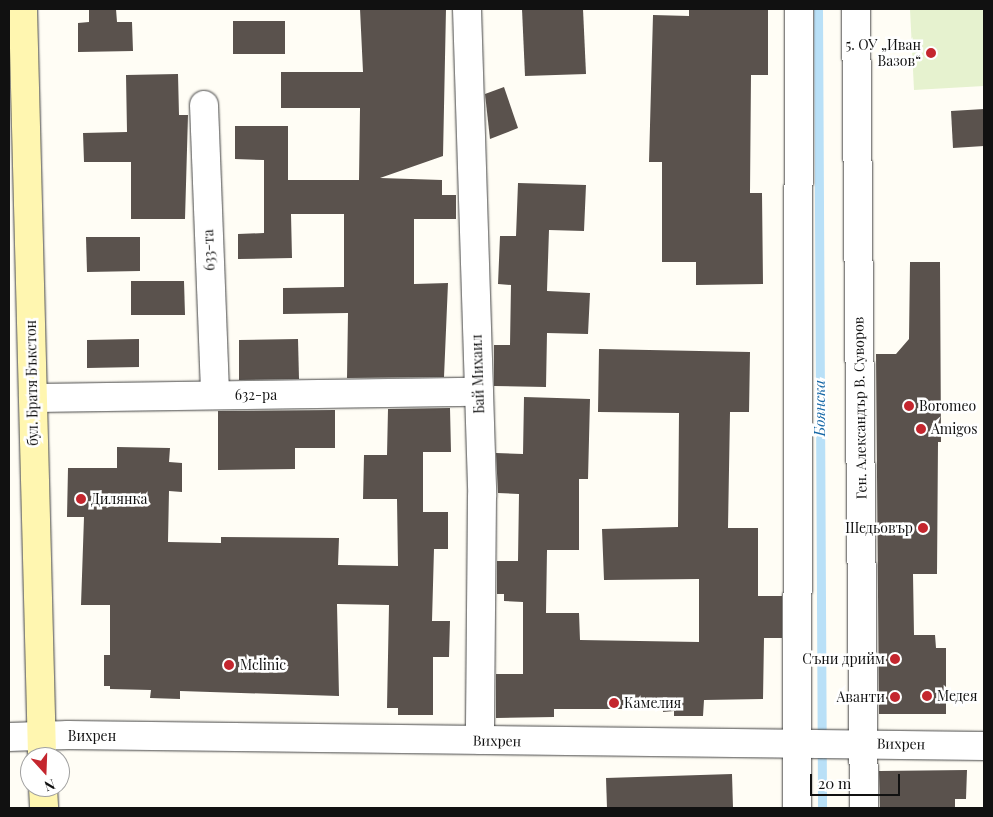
<!DOCTYPE html>
<meta charset="utf-8">
<style>
body{margin:0}
#map{position:relative;width:993px;height:817px;overflow:hidden;background:#fffdf5;font-family:"Playfair Display",serif}
div>[style]{position:absolute}
[style*='--x']{left:calc(var(--x)*1px);top:calc(var(--y)*1px);width:calc(var(--w)*1px);rotate:calc(var(--a)*1deg)}
.pitch>*{inset:0;background:#e6f2cf}
.stream>*{height:9px;margin:-4.5px;padding:0 4.5px;transform-origin:4.5px;border-radius:4.5px;background:#b9e0f7}
.building>*{inset:0;background:#5a524d}
.roads{filter:drop-shadow(0 0 1px #444) drop-shadow(0 0 1px #444)}
.street>*{height:28px;margin:-14px;padding:0 14px;transform-origin:14px;border-radius:14px;background:#fff}
.secondary>*{height:28px;margin:-14px;padding:0 14px;transform-origin:14px;border-radius:14px;background:#fff6b0}
.dots>*{width:14px;height:14px;translate:-50% -50%;box-sizing:border-box;border:2px solid #fff;border-radius:50%}
span{translate:-50% -50%;white-space:nowrap;text-align:center;line-height:1.15;-webkit-text-stroke:5px #fff;paint-order:stroke}
.poi-label{font-size:14px;color:#111}
.right{translate:-100% -50%;text-align:right}
.left{translate:0 -50%;text-align:left}
.street-label{font-size:14px;color:#111}
.water-label{font-size:15px;color:#1768a6;font-style:italic}
.frame{position:absolute;inset:0;border:10px solid #111;pointer-events:none}
.north{position:absolute;left:20px;top:747px;width:50px;height:50px;box-sizing:border-box;background:#fff;border:1px solid #a0a0a0;border-radius:50%;rotate:160deg;font-size:14px;font-weight:700;line-height:20px;text-align:center;color:#111}
.north::after{content:'';display:block;margin:auto;width:18px;height:22px;background:#c4262e;clip-path:polygon(50% 0,100% 100%,50% 72%,0 100%)}
.scale{position:absolute;left:810px;top:774px;width:90px;height:22px;box-sizing:border-box;border:2px solid #111;border-top:0;padding-left:6px;font-size:15px;line-height:18px;white-space:nowrap;color:#111;-webkit-text-stroke:4px #fff;paint-order:stroke}
</style>
<div id="map">
<div class="pitch">
<i style="clip-path:polygon(910px 9px,984px 9px,984px 86px,914px 90px)"></i>
</div>
<div class="stream">
<i style="--x:818;--y:9;--w:799;--a:89.71"></i>
</div>
<div class="building">
<i style="clip-path:polygon(89px 9px,116px 9px,117px 22px,132px 22px,133px 51px,78px 52px,78px 23px,89px 22px)"></i>
<i style="clip-path:polygon(360px 9px,446px 9px,443px 156px,380px 178px,442px 180px,442px 195px,456px 195px,456px 219px,414px 219px,414px 284px,448px 283px,444px 377px,347px 378px,348px 313px,283px 314px,283px 288px,344px 287px,344px 214px,291px 214px,292px 258px,238px 259px,238px 234px,264px 233px,264px 160px,235px 159px,235px 126px,288px 126px,288px 180px,359px 180px,360px 108px,281px 108px,281px 72px,363px 72px)"></i>
<i style="clip-path:polygon(522px 9px,583px 9px,586px 74px,525px 76px)"></i>
<i style="clip-path:polygon(689px 9px,768px 9px,768px 75px,751px 75px,750px 193px,762px 193px,763px 284px,696px 285px,696px 262px,662px 262px,662px 162px,649px 162px,653px 15px,689px 16px)"></i>
<i style="clip-path:polygon(233px 21px,285px 21px,285px 54px,233px 54px)"></i>
<i style="clip-path:polygon(178px 74px,179px 115px,188px 115px,185px 219px,131px 219px,131px 162px,84px 162px,83px 133px,127px 132px,126px 75px)"></i>
<i style="clip-path:polygon(504px 87px,518px 128px,490px 139px,485px 94px)"></i>
<i style="clip-path:polygon(984px 109px,984px 146px,953px 148px,951px 111px)"></i>
<i style="clip-path:polygon(518px 183px,586px 185px,584px 231px,549px 230px,547px 291px,590px 293px,588px 334px,547px 333px,546px 387px,494px 386px,494px 345px,510px 345px,511px 285px,498px 284px,500px 236px,516px 236px)"></i>
<i style="clip-path:polygon(86px 237px,140px 237px,140px 271px,87px 272px)"></i>
<i style="clip-path:polygon(910px 262px,940px 262px,941px 442px,938px 442px,937px 574px,913px 574px,914px 635px,935px 635px,936px 648px,946px 648px,946px 714px,879px 714px,876px 354px,896px 354px,909px 339px)"></i>
<i style="clip-path:polygon(131px 281px,184px 281px,185px 315px,131px 315px)"></i>
<i style="clip-path:polygon(139px 339px,139px 367px,87px 368px,87px 340px)"></i>
<i style="clip-path:polygon(298px 339px,299px 379px,239px 380px,239px 340px)"></i>
<i style="clip-path:polygon(599px 349px,750px 352px,749px 412px,730px 412px,728px 528px,758px 528px,758px 596px,782px 596px,782px 638px,764px 638px,763px 699px,704px 700px,703px 716px,674px 716px,674px 711px,663px 712px,663px 709px,554px 709px,554px 717px,496px 718px,496px 674px,523px 674px,523px 602px,504px 601px,504px 594px,497px 594px,497px 561px,518px 561px,519px 494px,498px 493px,496px 453px,523px 454px,524px 397px,590px 399px,588px 479px,579px 479px,579px 550px,547px 550px,546px 613px,579px 613px,580px 640px,699px 642px,699px 579px,604px 580px,602px 529px,678px 527px,679px 413px,598px 412px)"></i>
<i style="clip-path:polygon(450px 408px,451px 452px,423px 452px,423px 512px,448px 512px,448px 549px,434px 549px,432px 621px,450px 621px,449px 657px,433px 657px,433px 715px,398px 715px,398px 708px,387px 708px,389px 605px,337px 604px,339px 696px,180px 691px,180px 699px,150px 698px,151px 690px,110px 689px,110px 686px,104px 686px,104px 655px,110px 655px,110px 605px,81px 605px,84px 517px,67px 517px,68px 468px,117px 468px,117px 447px,170px 448px,169px 462px,182px 463px,182px 492px,169px 491px,168px 542px,221px 543px,221px 537px,339px 538px,338px 565px,398px 566px,397px 499px,363px 499px,364px 455px,387px 455px,388px 409px)"></i>
<i style="clip-path:polygon(335px 410px,335px 448px,295px 448px,295px 469px,218px 470px,218px 411px)"></i>
<i style="clip-path:polygon(967px 770px,966px 799px,955px 799px,955px 808px,880px 808px,879px 771px)"></i>
<i style="clip-path:polygon(732px 774px,733px 808px,607px 808px,606px 778px)"></i>
</div>
<div class="roads">
<div class="street">
<i style="--x:467;--y:9;--w:487;--a:88.2"></i>
<i style="--x:482;--y:496;--w:244;--a:90.5"></i>
<i style="--x:856;--y:9;--w:799;--a:89.43"></i>
<i style="--x:204;--y:105;--w:290;--a:87.8"></i>
<i style="--x:33;--y:398;--w:446;--a:-0.8"></i>
<i style="--x:9;--y:737;--w:59;--a:-1.9"></i>
<i style="--x:68;--y:735;--w:916;--a:0.69"></i>
<i style="--x:797;--y:808;--w:799;--a:-89.86"></i>
</div>
<div class="secondary">
<i style="--x:23;--y:9;--w:748;--a:88.54"></i>
<i style="--x:43;--y:787;--w:21;--a:87"></i>
</div>
</div>
<div class="dots">
<i style="left:931px;top:53px;background:#c4262e"></i>
<i style="left:909px;top:406px;background:#c4262e"></i>
<i style="left:921px;top:429px;background:#c4262e"></i>
<i style="left:81px;top:499px;background:#c4262e"></i>
<i style="left:923px;top:528px;background:#c4262e"></i>
<i style="left:895px;top:659px;background:#c4262e"></i>
<i style="left:229px;top:665px;background:#c4262e"></i>
<i style="left:927px;top:696px;background:#c4262e"></i>
<i style="left:895px;top:697px;background:#c4262e"></i>
<i style="left:614px;top:703px;background:#c4262e"></i>
</div>
<div class="poi-label">
<span class="right" style="left:921px;top:53px">5. ОУ „Иван<br>Вазов“</span>
<span class="left" style="left:919px;top:406px">Boromeo</span>
<span class="left" style="left:931px;top:429px">Amigos</span>
<span class="left" style="left:91px;top:499px">Дилянка</span>
<span class="right" style="left:913px;top:528px">Шедьовър</span>
<span class="right" style="left:885px;top:659px">Съни дрийм</span>
<span class="left" style="left:240px;top:665px">Mclinic</span>
<span class="left" style="left:937px;top:696px">Медея</span>
<span class="right" style="left:885px;top:697px">Аванти</span>
<span class="left" style="left:624px;top:703px">Камелия</span>
</div>
<div class="street-label">
<span style="left:209px;top:250px;rotate:-92deg">633-та</span>
<span style="left:478px;top:374px;rotate:-92deg">Бай Михаил</span>
<span style="left:32px;top:383px;rotate:-91deg">бул. Братя Бъкстон</span>
<span style="left:256px;top:395px">632-ра</span>
<span style="left:860px;top:408px;rotate:-91deg">Ген. Александър В. Суворов</span>
<span style="left:92px;top:736px">Вихрен</span>
<span style="left:497px;top:741px;rotate:1deg">Вихрен</span>
<span style="left:901px;top:744px;rotate:1deg">Вихрен</span>
</div>
<div class="water-label">
<span style="left:820px;top:408px;rotate:-90deg">Боянска</span>
</div>
<div class="frame"></div>
<div class="north">N</div>
<div class="scale">20 m</div>
</div>
